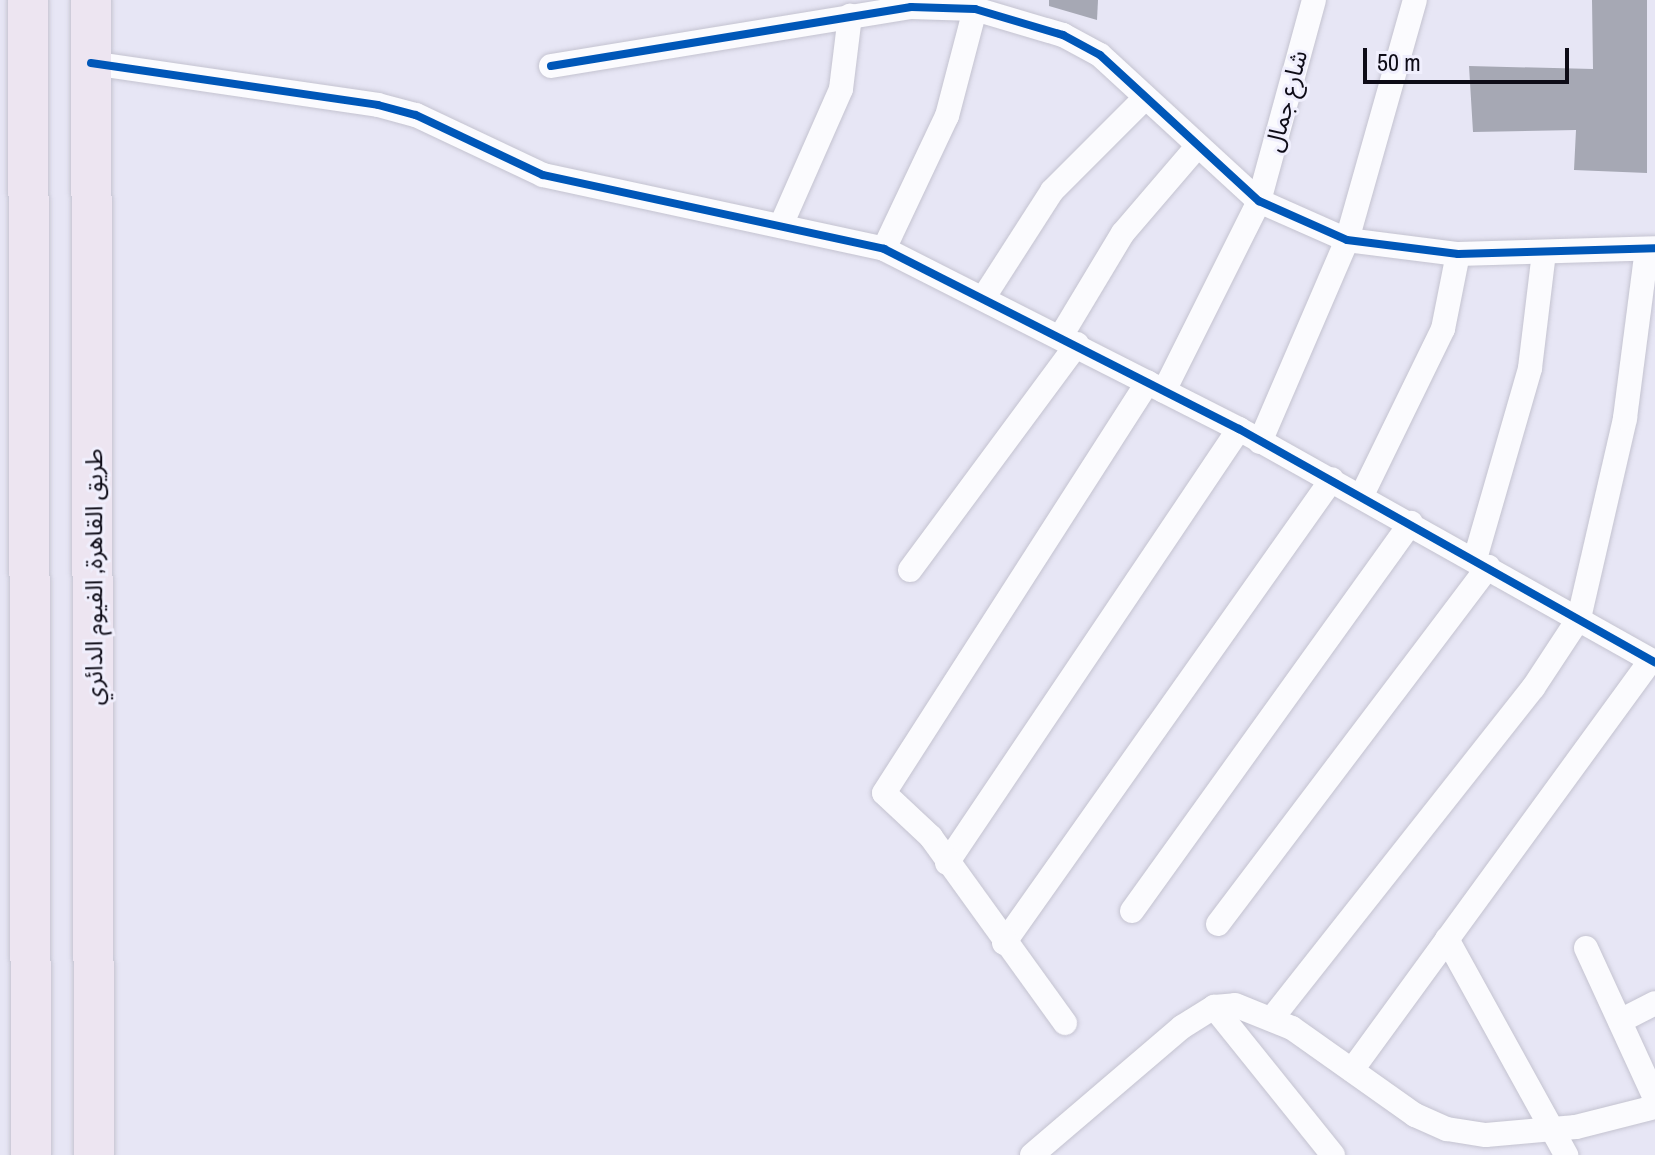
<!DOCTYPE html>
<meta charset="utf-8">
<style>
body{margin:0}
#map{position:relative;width:1655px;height:1155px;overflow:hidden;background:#e7e6f5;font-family:"Archivo Narrow","Noto Sans Arabic",sans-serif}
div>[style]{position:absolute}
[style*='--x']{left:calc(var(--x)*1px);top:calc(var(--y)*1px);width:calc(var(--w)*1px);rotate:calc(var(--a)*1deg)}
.building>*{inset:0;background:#a6a8b4}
.roads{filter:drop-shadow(0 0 2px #c4c3d0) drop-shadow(0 0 2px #c4c3d0)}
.minor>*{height:24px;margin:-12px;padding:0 12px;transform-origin:12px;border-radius:12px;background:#fbfbfe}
.trunk>*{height:40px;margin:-20px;padding:0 20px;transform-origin:20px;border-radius:20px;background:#ede5f1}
.cycleway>*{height:8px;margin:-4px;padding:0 4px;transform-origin:4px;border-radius:4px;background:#0057b8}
span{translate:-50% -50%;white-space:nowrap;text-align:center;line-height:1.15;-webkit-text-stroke:6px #f0effd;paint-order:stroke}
.street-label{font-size:24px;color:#0e0c17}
.scale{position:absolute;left:1363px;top:48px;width:206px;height:36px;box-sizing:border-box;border:4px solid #0e0c17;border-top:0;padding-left:10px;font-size:24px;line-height:28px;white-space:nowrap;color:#0e0c17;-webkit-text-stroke:6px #f0effd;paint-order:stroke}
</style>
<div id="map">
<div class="building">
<i style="clip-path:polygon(1049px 0,1098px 0,1097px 20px,1049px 6px)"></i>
<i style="clip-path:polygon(1592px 0,1647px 0,1647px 173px,1574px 170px,1576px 130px,1473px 132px,1469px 66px,1593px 69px)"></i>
</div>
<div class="roads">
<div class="minor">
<i style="--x:91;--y:63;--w:290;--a:8.3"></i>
<i style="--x:378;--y:105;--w:39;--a:15"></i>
<i style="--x:416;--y:115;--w:140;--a:25.3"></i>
<i style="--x:543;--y:175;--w:349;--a:12.2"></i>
<i style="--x:884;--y:249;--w:398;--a:26.9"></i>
<i style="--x:1239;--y:429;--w:477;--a:29.3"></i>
<i style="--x:551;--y:66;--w:365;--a:-9.3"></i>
<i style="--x:911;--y:7;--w:64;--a:1.8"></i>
<i style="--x:975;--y:9;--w:92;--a:16.5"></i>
<i style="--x:1063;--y:35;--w:42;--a:28.4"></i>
<i style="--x:1100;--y:55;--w:216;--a:42.6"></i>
<i style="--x:1259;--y:201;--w:96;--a:23.9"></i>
<i style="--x:1347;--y:240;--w:112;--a:7.2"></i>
<i style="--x:1458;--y:254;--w:197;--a:-1.7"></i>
<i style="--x:782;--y:223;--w:146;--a:-66.2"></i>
<i style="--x:841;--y:89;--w:74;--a:-83"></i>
<i style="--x:884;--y:249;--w:147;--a:-64.7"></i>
<i style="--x:947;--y:116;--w:111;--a:-75.3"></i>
<i style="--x:984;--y:297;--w:126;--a:-57.3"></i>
<i style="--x:1052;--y:191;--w:130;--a:-45"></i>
<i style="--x:1061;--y:336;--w:120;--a:-59"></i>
<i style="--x:1123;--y:233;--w:111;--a:-49.4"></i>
<i style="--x:1164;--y:391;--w:212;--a:-63.4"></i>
<i style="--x:1259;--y:201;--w:208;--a:-74.7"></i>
<i style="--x:1260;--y:442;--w:220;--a:-66.7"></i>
<i style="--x:1347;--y:240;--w:249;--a:-74.2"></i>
<i style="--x:1362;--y:495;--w:185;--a:-64"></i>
<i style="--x:1443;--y:329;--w:76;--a:-78.7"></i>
<i style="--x:1475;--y:559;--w:199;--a:-73.9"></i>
<i style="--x:1530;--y:368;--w:116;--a:-83.1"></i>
<i style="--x:910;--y:570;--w:281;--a:-53.5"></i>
<i style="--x:947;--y:863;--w:523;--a:-56.07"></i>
<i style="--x:1132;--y:911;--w:478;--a:-54.3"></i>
<i style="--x:1218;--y:924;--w:448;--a:-52.9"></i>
<i style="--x:1447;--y:939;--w:247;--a:61.1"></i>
<i style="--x:1004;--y:943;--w:568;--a:-54.74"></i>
<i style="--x:1586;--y:948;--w:165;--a:65.3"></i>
<i style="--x:1214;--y:1007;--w:190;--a:51.2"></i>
<i style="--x:1273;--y:1017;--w:419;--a:-51.7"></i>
<i style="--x:1533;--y:688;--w:84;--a:-56.7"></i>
<i style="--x:1579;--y:618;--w:205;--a:-77"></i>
<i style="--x:1625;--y:418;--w:170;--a:-82.6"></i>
<i style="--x:1620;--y:1021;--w:39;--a:-27"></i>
<i style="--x:1065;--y:1023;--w:229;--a:-125.8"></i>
<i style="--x:931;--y:837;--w:64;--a:-136.9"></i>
<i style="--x:884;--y:793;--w:488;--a:-57.3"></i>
<i style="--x:1352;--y:1070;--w:507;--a:-53.9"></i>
<i style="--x:1032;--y:1155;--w:197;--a:-40.5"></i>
<i style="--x:1182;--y:1027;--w:38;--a:-32"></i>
<i style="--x:1214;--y:1007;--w:21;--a:-5"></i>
<i style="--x:1235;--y:1005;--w:61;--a:22"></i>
<i style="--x:1292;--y:1028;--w:151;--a:35.3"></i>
<i style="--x:1415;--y:1115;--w:35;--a:24"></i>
<i style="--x:1447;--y:1129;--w:39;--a:9"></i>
<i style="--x:1486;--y:1135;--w:90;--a:-5.1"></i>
<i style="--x:1576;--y:1127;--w:81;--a:-14.2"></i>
</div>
<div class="trunk">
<i style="--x:28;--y:0;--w:1155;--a:89.85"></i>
<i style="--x:91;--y:0;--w:1155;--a:89.85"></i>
</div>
</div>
<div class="cycleway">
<i style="--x:91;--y:63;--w:290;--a:8.3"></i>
<i style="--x:378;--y:105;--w:39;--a:15"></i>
<i style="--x:416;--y:115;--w:140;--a:25.3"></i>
<i style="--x:543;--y:175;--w:349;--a:12.2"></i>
<i style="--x:884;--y:249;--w:398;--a:26.9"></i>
<i style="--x:1239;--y:429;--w:477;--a:29.3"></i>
<i style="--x:551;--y:66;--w:365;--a:-9.3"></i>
<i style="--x:911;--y:7;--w:64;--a:1.8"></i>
<i style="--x:975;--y:9;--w:92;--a:16.5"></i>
<i style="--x:1063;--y:35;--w:42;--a:28.4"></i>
<i style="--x:1100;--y:55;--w:216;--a:42.6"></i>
<i style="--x:1259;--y:201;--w:96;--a:23.9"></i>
<i style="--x:1347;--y:240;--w:112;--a:7.2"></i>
<i style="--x:1458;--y:254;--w:197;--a:-1.7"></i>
</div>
<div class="street-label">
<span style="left:1286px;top:101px;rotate:-75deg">شارع جمال</span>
<span style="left:94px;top:577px;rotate:-90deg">طريق القاهرة, الفيوم الدائري</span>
</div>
<div class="scale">50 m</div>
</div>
